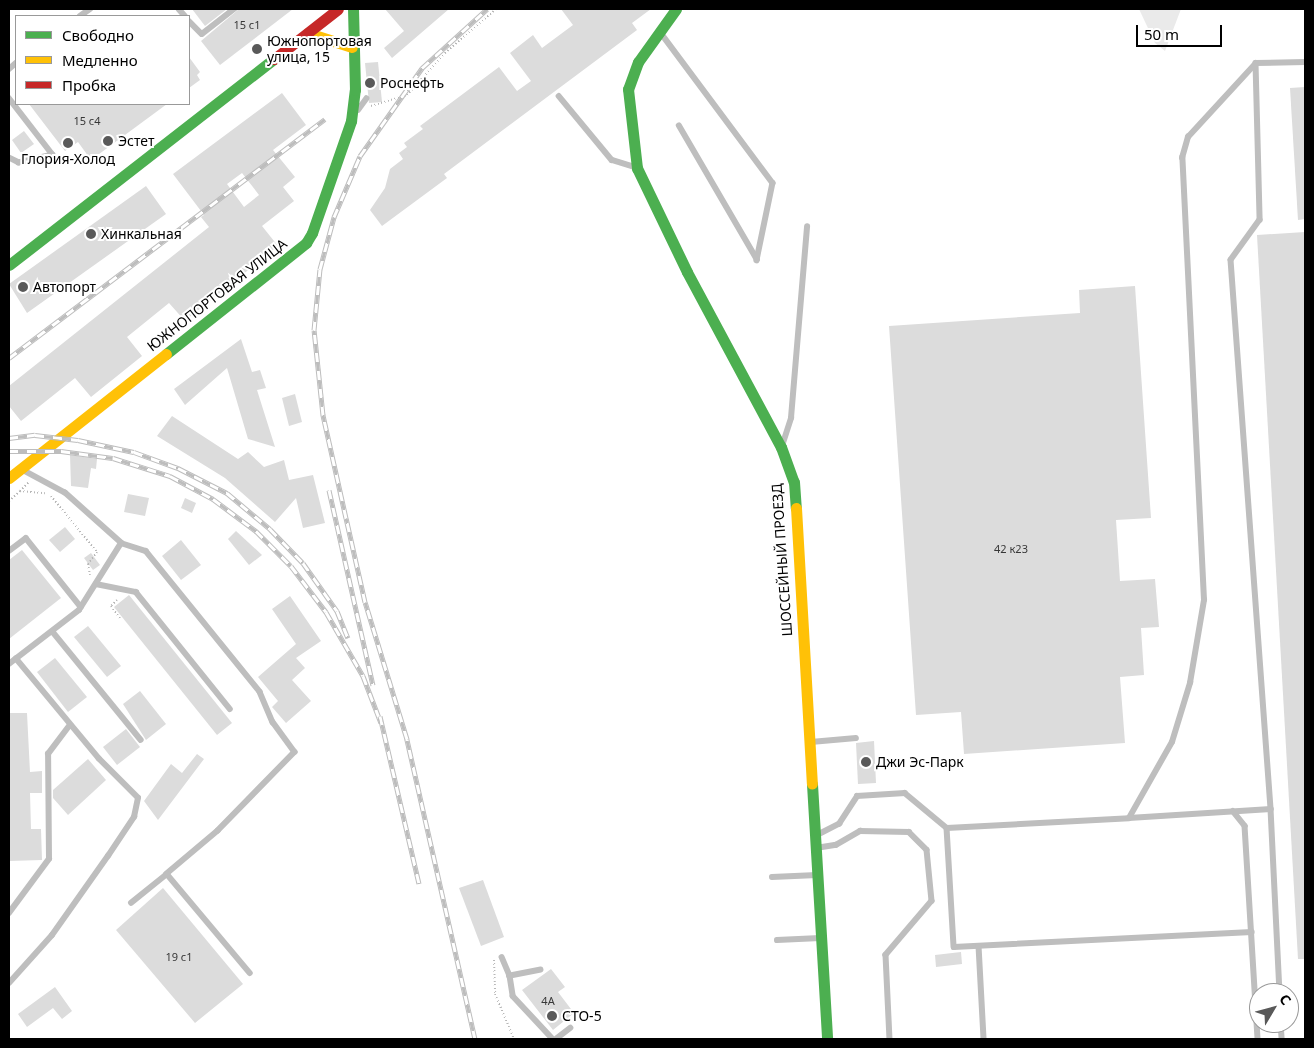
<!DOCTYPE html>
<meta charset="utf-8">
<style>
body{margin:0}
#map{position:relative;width:1314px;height:1048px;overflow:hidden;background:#fff;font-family:"Noto Sans",sans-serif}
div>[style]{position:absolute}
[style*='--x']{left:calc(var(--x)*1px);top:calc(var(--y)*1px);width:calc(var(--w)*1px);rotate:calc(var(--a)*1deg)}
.green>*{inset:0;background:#eaeaea}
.building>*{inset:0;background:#dcdcdc}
.path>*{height:2px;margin-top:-1px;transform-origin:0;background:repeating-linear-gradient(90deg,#b8b8b8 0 1px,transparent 0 3.5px)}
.lane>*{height:5.5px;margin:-2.75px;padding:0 2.75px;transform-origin:2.75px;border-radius:2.75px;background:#bebebe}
.fast>*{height:11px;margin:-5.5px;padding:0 5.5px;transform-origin:5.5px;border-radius:5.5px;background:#4caf50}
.slow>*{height:11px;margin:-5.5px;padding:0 5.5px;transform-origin:5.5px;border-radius:5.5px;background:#ffc107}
.jam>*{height:11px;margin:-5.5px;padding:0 5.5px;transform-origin:5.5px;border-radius:5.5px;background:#c62828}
.rail>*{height:5px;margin-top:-2.5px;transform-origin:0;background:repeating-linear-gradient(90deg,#fff 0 9px,#bdbdbd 0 18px);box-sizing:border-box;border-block:1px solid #bdbdbd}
.dots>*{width:14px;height:14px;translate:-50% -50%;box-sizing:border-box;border:2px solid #fff;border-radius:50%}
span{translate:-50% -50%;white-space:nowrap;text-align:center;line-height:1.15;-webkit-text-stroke:4px #fff;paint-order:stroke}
.number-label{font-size:11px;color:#373737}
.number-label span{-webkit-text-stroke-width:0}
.poi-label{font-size:14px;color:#000}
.left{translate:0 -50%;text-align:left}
.street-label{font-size:14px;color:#000}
.frame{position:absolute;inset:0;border:10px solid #000;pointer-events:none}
.legend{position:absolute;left:15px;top:15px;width:175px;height:90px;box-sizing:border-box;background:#fff;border:1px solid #999;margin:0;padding:6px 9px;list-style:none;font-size:15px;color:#000}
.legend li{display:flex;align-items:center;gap:10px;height:25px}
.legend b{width:25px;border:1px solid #999}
.north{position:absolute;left:1249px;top:983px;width:50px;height:50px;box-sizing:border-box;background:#fff;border:1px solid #999;border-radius:50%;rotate:53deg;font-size:14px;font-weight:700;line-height:20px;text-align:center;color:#000}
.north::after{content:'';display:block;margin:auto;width:18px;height:22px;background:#595959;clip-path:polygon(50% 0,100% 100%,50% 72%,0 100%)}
.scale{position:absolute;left:1136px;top:25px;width:86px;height:22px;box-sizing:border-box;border:2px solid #000;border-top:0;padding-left:6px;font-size:15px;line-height:18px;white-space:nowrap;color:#000;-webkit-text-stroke:4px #fff;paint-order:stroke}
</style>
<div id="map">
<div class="green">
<i style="clip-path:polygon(1139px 9px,1181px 9px,1165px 51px,1155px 43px)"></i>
</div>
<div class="building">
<i style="clip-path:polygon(192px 9px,227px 9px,205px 26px)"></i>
<i style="clip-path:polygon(239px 9px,293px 9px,220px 65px,201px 41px)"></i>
<i style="clip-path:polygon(385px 9px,449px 9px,392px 58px,384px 48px,404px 31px)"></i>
<i style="clip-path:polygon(561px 9px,651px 9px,632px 23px,637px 30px,444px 174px,447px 178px,382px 226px,370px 210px,385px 188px,390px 169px,403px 159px,399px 153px,407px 147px,404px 143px,423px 129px,420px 126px,499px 67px,517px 91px,531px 81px,510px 53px,533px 35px,542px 48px,573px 25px)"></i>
<i style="clip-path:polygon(189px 57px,200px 72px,197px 75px,200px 80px,189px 88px)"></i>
<i style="clip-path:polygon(378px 62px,382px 102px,369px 103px,365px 63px)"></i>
<i style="clip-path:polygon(1305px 87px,1305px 219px,1298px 220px,1290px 88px)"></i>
<i style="clip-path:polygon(evenodd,282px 93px,306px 125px,273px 150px,295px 177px,283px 187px,294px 201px,262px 226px,278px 246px,185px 321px,169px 303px,127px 337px,142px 356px,91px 397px,75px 378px,21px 421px,9px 406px,9px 386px,209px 227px,201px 217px,204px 215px,173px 174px,282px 93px,242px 173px,259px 195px,244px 207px,227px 184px,242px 173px)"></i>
<i style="clip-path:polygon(29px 104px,167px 104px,91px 160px,78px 142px,65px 151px)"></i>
<i style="clip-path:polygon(24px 131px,34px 144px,21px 153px,12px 140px)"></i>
<i style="clip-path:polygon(146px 186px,166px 214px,27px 313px,9px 284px)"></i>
<i style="clip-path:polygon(1305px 232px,1305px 959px,1298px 959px,1257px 235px)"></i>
<i style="clip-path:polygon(1135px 286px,1151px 518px,1116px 520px,1120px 581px,1155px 579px,1159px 627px,1141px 628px,1144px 675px,1120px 677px,1125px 743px,964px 754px,961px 712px,916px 715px,889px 326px,1080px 313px,1079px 290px)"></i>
<i style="clip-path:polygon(241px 339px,252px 372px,260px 370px,266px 388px,257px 390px,275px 447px,248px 439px,227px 368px,185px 405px,174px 389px)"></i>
<i style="clip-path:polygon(295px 394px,302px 422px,289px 426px,282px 398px)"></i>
<i style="clip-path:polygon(172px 416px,238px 459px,248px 452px,264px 467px,284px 460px,289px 480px,313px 475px,325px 523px,303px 528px,296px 498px,275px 522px,225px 478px,157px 436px)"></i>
<i style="clip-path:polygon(70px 455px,97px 459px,96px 469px,91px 468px,88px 488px,71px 486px)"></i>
<i style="clip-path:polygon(128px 494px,149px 498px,145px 516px,124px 512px)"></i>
<i style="clip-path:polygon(185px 498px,196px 503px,192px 513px,181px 508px)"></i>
<i style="clip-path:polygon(65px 527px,75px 539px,60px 552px,49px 540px)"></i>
<i style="clip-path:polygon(236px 531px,262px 555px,249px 565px,228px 539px)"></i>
<i style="clip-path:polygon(181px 540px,201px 565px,181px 580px,162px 556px)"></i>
<i style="clip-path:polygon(22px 550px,61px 598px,9px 639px,9px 560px)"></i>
<i style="clip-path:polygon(91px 553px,100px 565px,93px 570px,84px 558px)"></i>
<i style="clip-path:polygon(129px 595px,232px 723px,217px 735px,114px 607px)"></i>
<i style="clip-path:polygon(290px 596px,321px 641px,296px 658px,305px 668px,292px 680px,311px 701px,286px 723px,272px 707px,278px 701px,258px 677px,296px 644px,272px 609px)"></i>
<i style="clip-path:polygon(88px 626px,121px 666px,107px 677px,74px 637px)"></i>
<i style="clip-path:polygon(55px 658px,87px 697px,68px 712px,37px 672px)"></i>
<i style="clip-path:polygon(140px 691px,166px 724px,146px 740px,123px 704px)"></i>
<i style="clip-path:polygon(9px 713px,27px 713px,30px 772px,42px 771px,42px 793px,30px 793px,31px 829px,41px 829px,42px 860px,9px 861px)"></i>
<i style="clip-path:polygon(126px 729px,140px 747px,117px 765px,103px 747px)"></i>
<i style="clip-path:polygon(874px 741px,876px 783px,858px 784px,856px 743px)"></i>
<i style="clip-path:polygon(197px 754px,204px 759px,158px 820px,144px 801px,171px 764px,182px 773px)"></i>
<i style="clip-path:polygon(88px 759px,106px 780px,68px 815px,53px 798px,53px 790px)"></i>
<i style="clip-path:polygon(483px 880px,504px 937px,481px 946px,459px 888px)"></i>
<i style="clip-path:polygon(163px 888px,243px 984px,195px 1023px,116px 930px)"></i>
<i style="clip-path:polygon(961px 952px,962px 964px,936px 967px,935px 955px)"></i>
<i style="clip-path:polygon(551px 969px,565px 987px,558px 992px,574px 1013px,553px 1030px,522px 990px)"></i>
<i style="clip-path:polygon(55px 987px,72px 1011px,62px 1019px,53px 1008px,27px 1027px,18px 1014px)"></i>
</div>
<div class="path">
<i style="--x:371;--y:106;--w:38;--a:-17"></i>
<i style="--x:407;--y:95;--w:57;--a:-47.9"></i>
<i style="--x:445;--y:53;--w:67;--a:-40.8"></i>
<i style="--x:20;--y:491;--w:13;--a:-45"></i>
<i style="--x:51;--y:496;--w:72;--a:50.6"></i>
<i style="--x:97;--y:552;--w:15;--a:127"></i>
<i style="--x:88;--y:564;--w:11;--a:80"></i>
<i style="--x:9;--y:501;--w:15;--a:-42"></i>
<i style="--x:20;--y:491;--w:25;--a:5"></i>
<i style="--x:117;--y:600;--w:8;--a:135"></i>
<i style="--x:111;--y:606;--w:17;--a:54"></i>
<i style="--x:494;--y:960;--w:34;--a:88"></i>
<i style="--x:495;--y:994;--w:49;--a:67.1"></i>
</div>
<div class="lane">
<i style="--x:179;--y:9;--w:9;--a:49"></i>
<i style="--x:80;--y:16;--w:12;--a:-35"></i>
<i style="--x:189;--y:21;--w:18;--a:45"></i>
<i style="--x:202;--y:34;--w:41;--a:-38"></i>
<i style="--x:661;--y:33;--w:187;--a:53.3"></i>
<i style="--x:773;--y:183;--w:79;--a:101.7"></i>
<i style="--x:757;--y:260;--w:155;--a:-120.2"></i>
<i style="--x:1256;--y:63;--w:157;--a:88.5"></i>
<i style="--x:1260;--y:220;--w:49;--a:125.9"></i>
<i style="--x:1231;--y:260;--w:550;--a:85.83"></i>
<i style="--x:1271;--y:809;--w:184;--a:87.2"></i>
<i style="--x:9;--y:69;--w:9;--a:-41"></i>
<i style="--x:559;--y:96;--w:83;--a:50.4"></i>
<i style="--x:612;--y:160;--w:24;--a:17"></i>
<i style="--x:9;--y:98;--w:72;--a:52.3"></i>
<i style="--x:53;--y:155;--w:35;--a:167"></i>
<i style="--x:19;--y:163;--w:11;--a:-153"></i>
<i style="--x:358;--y:110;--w:14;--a:-54"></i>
<i style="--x:783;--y:443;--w:26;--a:-72"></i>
<i style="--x:791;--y:418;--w:192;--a:-85.2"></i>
<i style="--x:121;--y:543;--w:26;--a:18"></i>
<i style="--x:146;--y:551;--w:181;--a:51"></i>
<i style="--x:260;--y:692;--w:33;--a:67"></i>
<i style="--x:273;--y:722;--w:37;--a:54"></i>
<i style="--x:295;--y:752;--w:110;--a:134.3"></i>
<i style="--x:218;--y:831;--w:67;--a:139.9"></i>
<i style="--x:167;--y:874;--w:129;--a:50"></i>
<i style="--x:9;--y:551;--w:21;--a:-37"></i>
<i style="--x:26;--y:538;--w:88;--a:51.4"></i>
<i style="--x:96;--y:584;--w:41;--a:11.3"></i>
<i style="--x:136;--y:592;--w:150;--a:51.2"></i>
<i style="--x:53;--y:632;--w:139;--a:50.8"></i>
<i style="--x:9;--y:664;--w:88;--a:-37.6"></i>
<i style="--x:79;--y:610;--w:79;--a:-57.9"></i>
<i style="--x:121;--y:543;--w:75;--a:-138.2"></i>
<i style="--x:65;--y:493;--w:49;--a:-151.9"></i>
<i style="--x:811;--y:742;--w:45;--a:-5.1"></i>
<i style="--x:1233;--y:811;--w:19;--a:51"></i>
<i style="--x:1245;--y:826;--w:213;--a:86.5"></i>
<i style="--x:1129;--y:818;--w:142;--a:-3.6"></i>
<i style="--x:947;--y:828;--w:119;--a:86.6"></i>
<i style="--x:954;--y:947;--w:298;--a:-2.9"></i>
<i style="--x:817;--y:835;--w:25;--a:-27"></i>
<i style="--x:839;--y:824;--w:33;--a:-57"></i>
<i style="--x:857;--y:796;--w:48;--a:-3.6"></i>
<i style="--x:905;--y:793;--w:55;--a:39.8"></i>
<i style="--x:947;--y:828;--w:182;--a:-3.1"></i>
<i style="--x:1129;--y:818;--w:87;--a:-60.5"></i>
<i style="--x:1172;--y:742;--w:62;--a:-73"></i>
<i style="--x:1190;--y:683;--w:84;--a:-80.4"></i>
<i style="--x:1204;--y:600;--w:443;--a:-92.8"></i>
<i style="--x:1182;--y:158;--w:22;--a:-74"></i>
<i style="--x:1188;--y:137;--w:100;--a:-47.4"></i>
<i style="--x:1256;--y:63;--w:49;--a:-1.2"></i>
<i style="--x:816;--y:848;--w:20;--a:-9"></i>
<i style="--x:836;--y:845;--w:28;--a:-30"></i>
<i style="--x:860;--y:831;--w:49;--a:1.2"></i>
<i style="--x:909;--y:832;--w:25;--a:45"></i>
<i style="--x:927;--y:850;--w:51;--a:84.4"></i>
<i style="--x:932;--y:901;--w:71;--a:130.4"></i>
<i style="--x:886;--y:955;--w:84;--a:87.3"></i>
<i style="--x:772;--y:877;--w:45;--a:-2.5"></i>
<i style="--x:131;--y:903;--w:46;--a:-38.9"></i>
<i style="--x:9;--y:913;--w:67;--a:-53.5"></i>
<i style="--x:49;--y:859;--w:105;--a:-90.5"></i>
<i style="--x:48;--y:754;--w:36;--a:-53"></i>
<i style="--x:777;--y:940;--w:43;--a:-2.7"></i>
<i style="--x:979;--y:946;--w:93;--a:86.9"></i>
<i style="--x:502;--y:957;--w:21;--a:67"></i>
<i style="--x:541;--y:970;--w:32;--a:169"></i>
<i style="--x:510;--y:976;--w:20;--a:81"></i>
<i style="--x:513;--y:996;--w:59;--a:47.1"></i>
<i style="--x:9;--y:983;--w:64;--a:-48.1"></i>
<i style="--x:52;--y:935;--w:97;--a:-54.7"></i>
<i style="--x:108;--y:856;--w:47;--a:-56.3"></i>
<i style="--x:134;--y:817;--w:19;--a:-78"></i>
<i style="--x:138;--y:798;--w:55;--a:-135"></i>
<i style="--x:99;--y:759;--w:130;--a:-129.7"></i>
<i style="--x:1281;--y:1023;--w:16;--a:86"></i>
<i style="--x:556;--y:1039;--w:18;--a:-38"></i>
</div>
<div class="fast">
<i style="--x:676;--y:9;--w:65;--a:125.6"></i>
<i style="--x:638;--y:62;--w:29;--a:110"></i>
<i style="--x:628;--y:89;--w:80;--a:83.5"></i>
<i style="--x:637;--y:168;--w:115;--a:64.3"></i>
<i style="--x:687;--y:272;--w:199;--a:61.8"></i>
<i style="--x:781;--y:447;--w:37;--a:70"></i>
<i style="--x:794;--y:482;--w:26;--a:86"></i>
<i style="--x:9;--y:265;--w:336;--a:-37.9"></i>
<i style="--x:166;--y:354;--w:179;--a:-38.4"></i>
<i style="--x:306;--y:243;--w:12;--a:-59"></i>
<i style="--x:312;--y:233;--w:119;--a:-70.8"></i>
<i style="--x:351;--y:121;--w:31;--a:-83"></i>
<i style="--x:355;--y:90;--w:81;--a:-91.4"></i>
<i style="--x:812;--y:784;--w:255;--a:86.6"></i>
</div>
<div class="slow">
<i style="--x:308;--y:33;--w:46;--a:17.7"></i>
<i style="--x:9;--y:478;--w:200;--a:-38.3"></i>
<i style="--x:796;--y:508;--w:276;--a:86.7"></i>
</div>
<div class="jam">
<i style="--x:274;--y:59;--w:81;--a:-38"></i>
</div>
<div class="rail">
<i style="--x:9;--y:358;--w:396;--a:-37.1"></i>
<i style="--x:9;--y:438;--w:26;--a:-7"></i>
<i style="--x:35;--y:435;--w:43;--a:6.6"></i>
<i style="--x:78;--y:440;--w:57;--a:12.1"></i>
<i style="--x:134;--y:452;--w:47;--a:20"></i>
<i style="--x:178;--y:468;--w:55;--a:27"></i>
<i style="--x:227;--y:493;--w:56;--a:39.9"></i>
<i style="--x:270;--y:529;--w:47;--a:45.9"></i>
<i style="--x:303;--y:563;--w:59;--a:54.7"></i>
<i style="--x:337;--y:611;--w:29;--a:68"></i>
<i style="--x:9;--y:451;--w:52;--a:0"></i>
<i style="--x:61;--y:451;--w:52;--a:7.7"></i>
<i style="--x:113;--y:458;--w:60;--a:17.5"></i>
<i style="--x:170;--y:476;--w:49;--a:28.1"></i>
<i style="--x:213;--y:499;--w:54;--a:36.7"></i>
<i style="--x:256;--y:531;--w:49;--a:45"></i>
<i style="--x:291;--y:566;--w:58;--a:52.7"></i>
<i style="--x:326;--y:612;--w:74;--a:60"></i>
<i style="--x:363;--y:676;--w:50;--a:69"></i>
<i style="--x:329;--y:490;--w:200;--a:77.3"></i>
<i style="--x:380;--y:716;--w:172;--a:76.9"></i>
<i style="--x:475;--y:1039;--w:308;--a:-102.8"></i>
<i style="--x:407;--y:739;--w:143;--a:-107"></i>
<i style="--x:365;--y:602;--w:86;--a:-102.7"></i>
<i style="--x:346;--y:518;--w:106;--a:-102.6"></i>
<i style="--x:323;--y:415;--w:85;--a:-96"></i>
<i style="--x:314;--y:330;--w:61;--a:-84.4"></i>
<i style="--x:320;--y:269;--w:54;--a:-74.9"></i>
<i style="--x:334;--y:217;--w:66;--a:-66.9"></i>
<i style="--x:360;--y:156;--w:108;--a:-54.8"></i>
<i style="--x:422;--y:68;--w:88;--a:-42.2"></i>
</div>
<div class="dots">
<i style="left:257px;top:49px;background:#595959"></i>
<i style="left:370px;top:83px;background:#595959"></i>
<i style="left:108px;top:141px;background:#595959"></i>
<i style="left:68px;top:143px;background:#595959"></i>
<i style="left:91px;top:234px;background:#595959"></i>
<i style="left:23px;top:287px;background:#595959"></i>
<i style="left:866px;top:762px;background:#595959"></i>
<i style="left:552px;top:1016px;background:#595959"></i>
</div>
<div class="number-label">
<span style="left:247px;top:25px">15 с1</span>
<span style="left:87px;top:121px">15 с4</span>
<span style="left:1011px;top:549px">42 к23</span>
<span style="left:179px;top:957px">19 с1</span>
<span style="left:548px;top:1001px">4А</span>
</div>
<div class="poi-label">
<span class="left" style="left:267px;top:49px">Южнопортовая<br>улица, 15</span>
<span class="left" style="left:380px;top:83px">Роснефть</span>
<span class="left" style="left:118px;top:141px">Эстет</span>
<span style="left:68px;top:159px">Глория-Холод</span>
<span class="left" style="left:101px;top:234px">Хинкальная</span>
<span class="left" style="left:33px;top:287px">Автопорт</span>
<span class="left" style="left:876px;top:762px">Джи Эс-Парк</span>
<span class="left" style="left:562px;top:1016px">СТО-5</span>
</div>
<div class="street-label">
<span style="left:217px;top:295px;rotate:-38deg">ЮЖНОПОРТОВАЯ УЛИЦА</span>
<span style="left:782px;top:560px;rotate:-94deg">ШОССЕЙНЫЙ ПРОЕЗД</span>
</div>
<div class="frame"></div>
<ul class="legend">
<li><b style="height:6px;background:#4caf50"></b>Свободно</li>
<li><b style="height:6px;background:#ffc107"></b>Медленно</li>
<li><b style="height:6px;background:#c62828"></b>Пробка</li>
</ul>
<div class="north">С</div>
<div class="scale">50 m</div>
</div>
